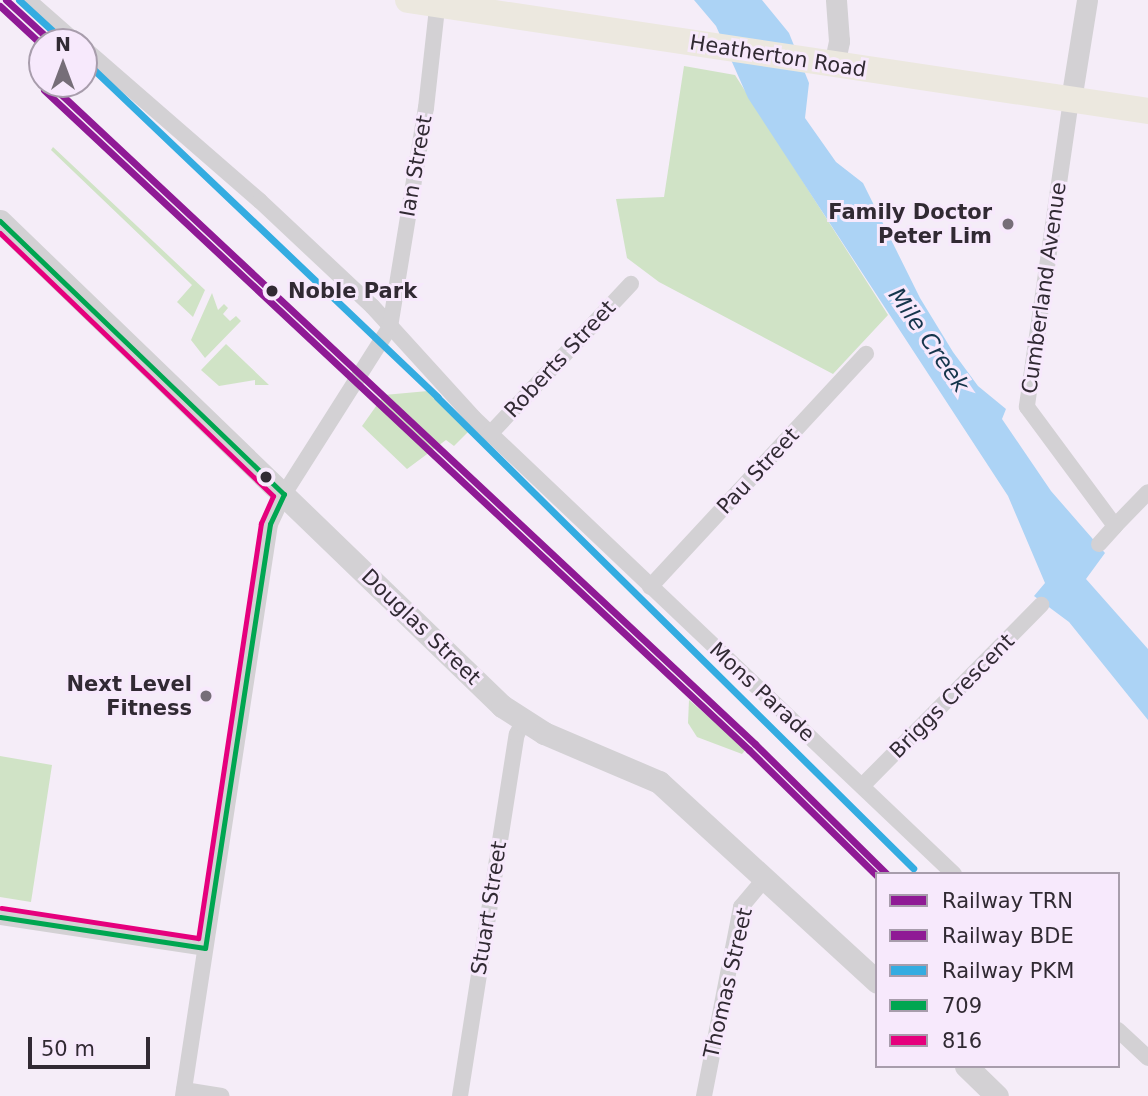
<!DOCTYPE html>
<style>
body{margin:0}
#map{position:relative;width:1148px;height:1096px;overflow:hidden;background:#f5edf8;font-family:"DejaVu Sans",sans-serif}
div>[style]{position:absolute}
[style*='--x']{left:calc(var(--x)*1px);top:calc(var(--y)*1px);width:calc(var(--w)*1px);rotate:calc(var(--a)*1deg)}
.green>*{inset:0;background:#d0e3c6}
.water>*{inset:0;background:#acd3f5}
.minor>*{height:16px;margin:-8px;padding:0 8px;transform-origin:8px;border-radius:8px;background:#d3d1d4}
.tertiary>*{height:21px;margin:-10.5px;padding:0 10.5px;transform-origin:10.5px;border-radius:10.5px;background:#d3d1d4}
.secondary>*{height:23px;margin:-11.5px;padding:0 11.5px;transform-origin:11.5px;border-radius:11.5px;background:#d3d1d4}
.primary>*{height:26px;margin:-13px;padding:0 13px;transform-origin:13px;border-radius:13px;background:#ece8df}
.bus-1>*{height:5px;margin:-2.5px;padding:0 2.5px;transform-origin:2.5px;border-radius:2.5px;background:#00a651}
.bus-2>*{height:5px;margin:-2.5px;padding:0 2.5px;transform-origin:2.5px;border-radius:2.5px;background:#e5007d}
.rail-1>*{height:7px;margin:-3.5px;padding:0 3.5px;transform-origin:3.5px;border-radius:3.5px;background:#8f1a95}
.rail-2>*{height:7px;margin:-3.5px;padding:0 3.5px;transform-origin:3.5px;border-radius:3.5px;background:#8f1a95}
.rail-3>*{height:7px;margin:-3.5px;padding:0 3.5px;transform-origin:3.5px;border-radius:3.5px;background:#34ace1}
.dots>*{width:19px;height:19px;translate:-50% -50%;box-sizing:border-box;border:4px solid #f7e9fc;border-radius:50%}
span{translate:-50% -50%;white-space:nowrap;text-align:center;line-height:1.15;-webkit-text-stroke:6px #f7e9fc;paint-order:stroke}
.street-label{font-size:21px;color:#312a33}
.poi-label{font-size:21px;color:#312a33;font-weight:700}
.right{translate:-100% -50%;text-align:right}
.stop-label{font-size:21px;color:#312a33;font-weight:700}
.left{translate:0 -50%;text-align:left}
.water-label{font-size:23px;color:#15364c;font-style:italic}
.legend{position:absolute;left:875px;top:872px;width:245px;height:196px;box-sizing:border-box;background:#f7e9fc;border:2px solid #a89dac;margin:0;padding:9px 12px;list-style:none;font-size:21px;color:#312a33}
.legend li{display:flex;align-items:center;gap:14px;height:35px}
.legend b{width:35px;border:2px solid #a89dac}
.north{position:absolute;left:28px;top:28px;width:70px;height:70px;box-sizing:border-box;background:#f7e9fc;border:2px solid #a89dac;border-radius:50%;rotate:0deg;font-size:19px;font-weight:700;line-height:28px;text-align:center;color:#312a33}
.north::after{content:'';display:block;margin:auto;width:24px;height:32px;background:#766e78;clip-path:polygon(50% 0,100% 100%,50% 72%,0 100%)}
.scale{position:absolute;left:28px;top:1037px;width:122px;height:32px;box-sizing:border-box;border:4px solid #312a33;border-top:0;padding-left:9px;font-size:21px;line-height:24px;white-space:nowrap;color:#312a33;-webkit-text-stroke:5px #f7e9fc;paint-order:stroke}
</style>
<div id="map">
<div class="green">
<i style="clip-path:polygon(684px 66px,735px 75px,888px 315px,833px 374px,659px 282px,627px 258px,616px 199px,664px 197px)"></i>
<i style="clip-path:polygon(53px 147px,205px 290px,193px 317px,177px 302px,192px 285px,51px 150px)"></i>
<i style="clip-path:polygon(212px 293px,218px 310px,224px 304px,228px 308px,223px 314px,230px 321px,236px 316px,241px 321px,205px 358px,191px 340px)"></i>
<i style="clip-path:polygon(226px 344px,269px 385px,255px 385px,255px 380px,219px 386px,201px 370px)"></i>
<i style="clip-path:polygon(428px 391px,470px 430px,454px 446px,446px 440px,407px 469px,362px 426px,384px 395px)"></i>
<i style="clip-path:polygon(689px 700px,746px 749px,742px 754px,697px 737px,688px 723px)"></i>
<i style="clip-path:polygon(0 756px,52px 765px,31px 902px,0 897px)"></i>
</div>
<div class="water">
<i style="clip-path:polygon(694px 0,762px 0,789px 33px,809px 83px,805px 118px,836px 162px,863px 183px,920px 298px,953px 352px,978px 386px,1006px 409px,1002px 419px,1051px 491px,1105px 553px,1086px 579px,1148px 649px,1148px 720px,1069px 622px,1034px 596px,1045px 583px,1008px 496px,748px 98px,716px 26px)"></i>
</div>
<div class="minor">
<i style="--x:28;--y:0;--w:64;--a:41.2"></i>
<i style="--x:84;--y:48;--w:233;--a:41"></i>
<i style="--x:260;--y:201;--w:154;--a:43.2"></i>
<i style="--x:372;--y:306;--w:151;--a:47.7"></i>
<i style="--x:474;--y:418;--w:662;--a:43.53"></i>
<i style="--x:1071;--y:100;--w:310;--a:98.2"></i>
<i style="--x:1027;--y:407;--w:148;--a:53.5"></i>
<i style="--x:1115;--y:526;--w:47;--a:-45.9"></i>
<i style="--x:490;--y:434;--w:206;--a:-46.8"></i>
<i style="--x:1099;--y:544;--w:24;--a:-48"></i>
<i style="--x:650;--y:587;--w:318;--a:-47.2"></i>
<i style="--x:862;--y:786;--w:255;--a:-45.3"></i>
<i style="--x:0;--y:917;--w:207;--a:8.6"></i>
<i style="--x:1118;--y:1030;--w:41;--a:43"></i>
<i style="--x:184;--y:1090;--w:38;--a:9"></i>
<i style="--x:183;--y:1096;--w:579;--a:-81.35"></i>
<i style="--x:270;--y:524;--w:33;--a:-65"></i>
<i style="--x:284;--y:494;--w:198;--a:-57.6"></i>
<i style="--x:390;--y:327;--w:222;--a:-80.7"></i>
<i style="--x:426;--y:108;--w:109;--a:-83.7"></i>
<i style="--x:460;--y:1096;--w:366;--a:-81.1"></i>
<i style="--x:517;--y:734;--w:13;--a:-63"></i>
<i style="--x:704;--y:1096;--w:193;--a:-78.9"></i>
<i style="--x:741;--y:907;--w:39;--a:-50"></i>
</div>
<div class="tertiary">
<i style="--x:834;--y:65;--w:25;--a:-78"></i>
<i style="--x:839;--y:41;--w:41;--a:-94.2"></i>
<i style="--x:1071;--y:100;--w:101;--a:-80.9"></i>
</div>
<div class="secondary">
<i style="--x:0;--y:221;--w:698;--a:44.01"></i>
<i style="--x:502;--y:706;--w:50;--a:32.7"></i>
<i style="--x:544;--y:733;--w:125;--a:23.1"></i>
<i style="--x:659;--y:782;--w:296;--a:42.5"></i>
<i style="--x:966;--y:1066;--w:43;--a:44.1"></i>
</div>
<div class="primary">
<i style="--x:408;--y:0;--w:748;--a:8.53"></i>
</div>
<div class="bus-1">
<i style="--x:0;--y:221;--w:394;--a:43.9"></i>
<i style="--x:284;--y:494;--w:33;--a:115"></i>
<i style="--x:270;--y:524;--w:429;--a:98.7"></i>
<i style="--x:205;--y:948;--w:207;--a:-171.4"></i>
</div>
<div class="bus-2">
<i style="--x:0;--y:233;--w:379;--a:43.9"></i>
<i style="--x:273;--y:496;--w:30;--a:114"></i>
<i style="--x:261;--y:523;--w:420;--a:98.6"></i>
<i style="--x:198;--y:938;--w:199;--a:-171.3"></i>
</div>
<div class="rail-1">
<i style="--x:6;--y:0;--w:62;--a:42.4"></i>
<i style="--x:50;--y:84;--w:966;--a:43.11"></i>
<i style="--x:755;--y:744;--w:185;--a:44.6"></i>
</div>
<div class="rail-2">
<i style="--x:0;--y:6;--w:57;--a:42.9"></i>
<i style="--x:44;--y:90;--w:966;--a:43.11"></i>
<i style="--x:749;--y:750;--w:180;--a:44.5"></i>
</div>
<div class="rail-3">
<i style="--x:19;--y:0;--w:53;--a:42.7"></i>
<i style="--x:90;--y:66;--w:480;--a:43.6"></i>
<i style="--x:437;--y:397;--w:670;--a:44.7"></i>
</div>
<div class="dots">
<i style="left:1008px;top:224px;background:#766e78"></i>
<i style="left:272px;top:291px;background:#312a33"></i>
<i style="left:266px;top:477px;background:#312a33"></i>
<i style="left:206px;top:696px;background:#766e78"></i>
</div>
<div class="street-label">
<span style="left:778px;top:56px;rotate:9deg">Heatherton Road</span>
<span style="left:416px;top:166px;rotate:-80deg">Ian Street</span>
<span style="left:1044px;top:288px;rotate:-82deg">Cumberland Avenue</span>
<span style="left:560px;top:359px;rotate:-47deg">Roberts Street</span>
<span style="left:758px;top:471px;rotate:-47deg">Pau Street</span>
<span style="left:421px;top:627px;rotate:44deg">Douglas Street</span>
<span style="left:762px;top:692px;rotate:43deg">Mons Parade</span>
<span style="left:952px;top:696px;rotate:-45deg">Briggs Crescent</span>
<span style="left:489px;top:908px;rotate:-81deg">Stuart Street</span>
<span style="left:728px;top:983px;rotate:-77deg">Thomas Street</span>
</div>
<div class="poi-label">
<span class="right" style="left:992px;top:224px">Family Doctor<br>Peter Lim</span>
<span class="right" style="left:192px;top:696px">Next Level<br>Fitness</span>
</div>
<div class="stop-label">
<span class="left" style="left:288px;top:291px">Noble Park</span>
</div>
<div class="water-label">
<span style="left:929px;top:340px;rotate:55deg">Mile Creek</span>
</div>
<ul class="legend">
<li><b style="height:9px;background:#8f1a95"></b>Railway TRN</li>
<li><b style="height:9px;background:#8f1a95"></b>Railway BDE</li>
<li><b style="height:9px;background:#34ace1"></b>Railway PKM</li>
<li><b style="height:9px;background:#00a651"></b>709</li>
<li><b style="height:9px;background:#e5007d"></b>816</li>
</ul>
<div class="north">N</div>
<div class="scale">50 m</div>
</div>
